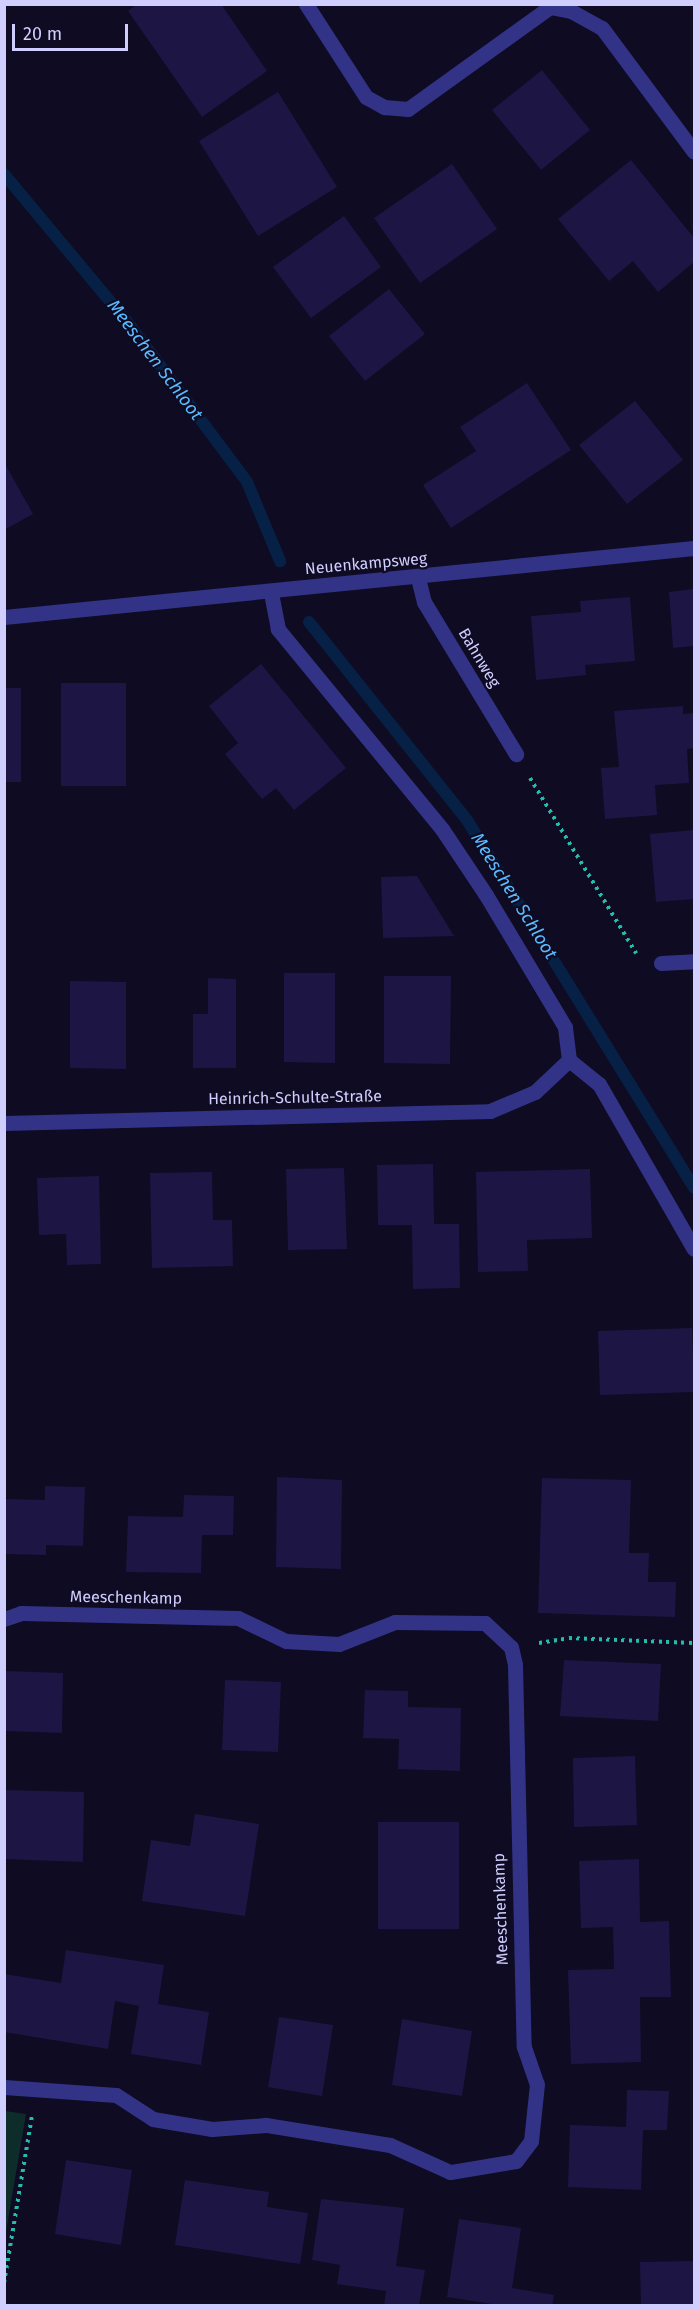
<!DOCTYPE html>
<meta charset="utf-8">
<style>
body{margin:0}
#map{position:relative;width:699px;height:2310px;overflow:hidden;background:#0e0b22;font-family:"Fira Sans",sans-serif}
div>[style]{position:absolute}
[style*='--x']{left:calc(var(--x)*1px);top:calc(var(--y)*1px);width:calc(var(--w)*1px);rotate:calc(var(--a)*1deg)}
.green>*{inset:0;background:#0e2d2a}
.stream>*{height:12px;margin:-6px;padding:0 6px;transform-origin:6px;border-radius:6px;background:#072146}
.building>*{inset:0;background:#1d1645}
.path>*{height:4px;margin-top:-2px;transform-origin:0;background:repeating-linear-gradient(90deg,#23bdac 0 3px,transparent 0 7.5px)}
.minor>*{height:15px;margin:-7.5px;padding:0 7.5px;transform-origin:7.5px;border-radius:7.5px;background:#323386}
span{translate:-50% -50%;white-space:nowrap;text-align:center;line-height:1.15;-webkit-text-stroke:4.5px #0e0b22;paint-order:stroke}
.street-label{font-size:16px;color:#d0cdff}
.water-label{font-size:18px;color:#5bbbff;font-style:italic}
.frame{position:absolute;inset:0;border:6px solid #d0cdff;pointer-events:none}
.scale{position:absolute;left:12px;top:24px;width:116px;height:27px;box-sizing:border-box;border:3px solid #d0cdff;border-top:0;padding-left:8px;font-size:18px;line-height:21px;white-space:nowrap;color:#d0cdff;-webkit-text-stroke:4px #0e0b22;paint-order:stroke}
</style>
<div id="map">
<div class="green">
<i style="clip-path:polygon(5px 2111px,26px 2114px,5px 2238px,4px 2111px)"></i>
</div>
<div class="stream">
<i style="--x:4;--y:174;--w:195;--a:50.2"></i>
<i style="--x:129;--y:324;--w:197;--a:53.2"></i>
<i style="--x:247;--y:482;--w:86;--a:67.3"></i>
<i style="--x:309;--y:622;--w:253;--a:51.4"></i>
<i style="--x:467;--y:820;--w:432;--a:58.3"></i>
</div>
<div class="building">
<i style="clip-path:polygon(137px 4px,221px 4px,267px 71px,202px 117px,128px 11px)"></i>
<i style="clip-path:polygon(542px 70px,590px 130px,541px 170px,492px 110px)"></i>
<i style="clip-path:polygon(278px 92px,337px 187px,258px 236px,199px 141px)"></i>
<i style="clip-path:polygon(631px 160px,694px 238px,694px 262px,658px 292px,633px 261px,609px 281px,558px 219px)"></i>
<i style="clip-path:polygon(452px 164px,497px 229px,420px 283px,374px 218px)"></i>
<i style="clip-path:polygon(344px 216px,381px 267px,311px 318px,273px 267px)"></i>
<i style="clip-path:polygon(389px 289px,425px 334px,365px 381px,329px 336px)"></i>
<i style="clip-path:polygon(527px 383px,571px 450px,451px 528px,423px 485px,476px 451px,460px 427px)"></i>
<i style="clip-path:polygon(635px 401px,683px 460px,627px 504px,579px 445px)"></i>
<i style="clip-path:polygon(4px 462px,33px 514px,4px 530px)"></i>
<i style="clip-path:polygon(694px 589px,694px 646px,673px 648px,669px 592px)"></i>
<i style="clip-path:polygon(630px 597px,635px 661px,585px 665px,586px 675px,536px 680px,531px 616px,581px 612px,580px 601px)"></i>
<i style="clip-path:polygon(261px 664px,346px 768px,294px 810px,276px 788px,262px 799px,225px 754px,238px 743px,209px 706px)"></i>
<i style="clip-path:polygon(61px 683px,126px 683px,126px 786px,61px 786px)"></i>
<i style="clip-path:polygon(4px 688px,21px 688px,21px 782px,4px 782px)"></i>
<i style="clip-path:polygon(683px 706px,683px 714px,694px 713px,694px 748px,687px 749px,689px 783px,655px 785px,657px 815px,605px 819px,601px 768px,619px 767px,614px 711px)"></i>
<i style="clip-path:polygon(694px 830px,694px 899px,656px 902px,650px 834px)"></i>
<i style="clip-path:polygon(417px 876px,454px 936px,383px 938px,381px 877px)"></i>
<i style="clip-path:polygon(284px 973px,335px 973px,335px 1063px,284px 1062px)"></i>
<i style="clip-path:polygon(384px 976px,451px 976px,450px 1064px,384px 1063px)"></i>
<i style="clip-path:polygon(208px 978px,236px 979px,236px 1068px,193px 1068px,193px 1014px,208px 1014px)"></i>
<i style="clip-path:polygon(70px 981px,126px 982px,126px 1069px,70px 1068px)"></i>
<i style="clip-path:polygon(433px 1164px,434px 1224px,459px 1224px,460px 1288px,413px 1289px,412px 1225px,378px 1225px,377px 1165px)"></i>
<i style="clip-path:polygon(344px 1168px,347px 1249px,288px 1250px,286px 1169px)"></i>
<i style="clip-path:polygon(590px 1169px,592px 1238px,527px 1240px,528px 1271px,478px 1272px,476px 1172px)"></i>
<i style="clip-path:polygon(212px 1172px,213px 1220px,232px 1220px,233px 1266px,152px 1268px,150px 1173px)"></i>
<i style="clip-path:polygon(99px 1176px,101px 1264px,67px 1265px,66px 1234px,39px 1235px,37px 1178px)"></i>
<i style="clip-path:polygon(692px 1328px,694px 1392px,600px 1395px,598px 1331px)"></i>
<i style="clip-path:polygon(277px 1477px,342px 1480px,341px 1569px,276px 1567px)"></i>
<i style="clip-path:polygon(542px 1478px,631px 1480px,629px 1553px,649px 1553px,648px 1582px,676px 1582px,675px 1617px,538px 1613px)"></i>
<i style="clip-path:polygon(45px 1486px,85px 1487px,83px 1546px,46px 1545px,46px 1555px,4px 1554px,4px 1499px,45px 1500px)"></i>
<i style="clip-path:polygon(184px 1495px,234px 1496px,233px 1535px,202px 1535px,201px 1573px,126px 1572px,128px 1516px,183px 1517px)"></i>
<i style="clip-path:polygon(564px 1660px,661px 1664px,658px 1721px,560px 1716px)"></i>
<i style="clip-path:polygon(4px 1671px,63px 1673px,62px 1733px,4px 1731px)"></i>
<i style="clip-path:polygon(225px 1680px,281px 1682px,278px 1752px,222px 1750px)"></i>
<i style="clip-path:polygon(365px 1690px,408px 1691px,408px 1707px,461px 1708px,460px 1771px,398px 1769px,399px 1739px,363px 1738px)"></i>
<i style="clip-path:polygon(635px 1756px,637px 1825px,574px 1827px,573px 1758px)"></i>
<i style="clip-path:polygon(4px 1790px,84px 1792px,83px 1862px,4px 1859px)"></i>
<i style="clip-path:polygon(195px 1814px,259px 1824px,245px 1916px,142px 1901px,151px 1840px,190px 1846px)"></i>
<i style="clip-path:polygon(378px 1822px,459px 1822px,459px 1929px,378px 1929px)"></i>
<i style="clip-path:polygon(639px 1859px,640px 1922px,669px 1921px,671px 1997px,640px 1997px,641px 2062px,571px 2064px,568px 1970px,614px 1969px,613px 1927px,581px 1928px,579px 1861px)"></i>
<i style="clip-path:polygon(66px 1950px,164px 1965px,158px 2004px,209px 2012px,201px 2065px,131px 2054px,139px 2006px,115px 2001px,108px 2049px,4px 2032px,4px 1974px,61px 1983px)"></i>
<i style="clip-path:polygon(279px 2017px,333px 2025px,322px 2096px,268px 2087px)"></i>
<i style="clip-path:polygon(402px 2019px,472px 2031px,462px 2096px,392px 2085px)"></i>
<i style="clip-path:polygon(627px 2090px,669px 2091px,667px 2130px,643px 2130px,641px 2190px,568px 2187px,570px 2125px,626px 2127px)"></i>
<i style="clip-path:polygon(66px 2160px,132px 2170px,121px 2245px,55px 2234px)"></i>
<i style="clip-path:polygon(185px 2180px,269px 2192px,267px 2207px,308px 2213px,300px 2264px,175px 2245px)"></i>
<i style="clip-path:polygon(321px 2199px,404px 2208px,396px 2266px,425px 2270px,419px 2306px,384px 2306px,386px 2291px,337px 2284px,340px 2265px,312px 2260px)"></i>
<i style="clip-path:polygon(459px 2219px,521px 2228px,512px 2288px,554px 2295px,552px 2306px,505px 2306px,447px 2297px)"></i>
<i style="clip-path:polygon(694px 2261px,694px 2306px,641px 2306px,640px 2262px)"></i>
</div>
<div class="path">
<i style="--x:530;--y:778;--w:205;--a:58.8"></i>
<i style="--x:539;--y:1643;--w:30;--a:-9"></i>
<i style="--x:569;--y:1638;--w:125;--a:2.3"></i>
<i style="--x:4;--y:2283;--w:170;--a:-80.5"></i>
</div>
<div class="minor">
<i style="--x:306;--y:4;--w:111;--a:57.2"></i>
<i style="--x:366;--y:97;--w:21;--a:29"></i>
<i style="--x:384;--y:107;--w:24;--a:5"></i>
<i style="--x:408;--y:109;--w:175;--a:-35.7"></i>
<i style="--x:550;--y:7;--w:21;--a:11"></i>
<i style="--x:571;--y:11;--w:35;--a:29"></i>
<i style="--x:602;--y:28;--w:154;--a:53.4"></i>
<i style="--x:418;--y:578;--w:25;--a:76"></i>
<i style="--x:424;--y:602;--w:178;--a:58.8"></i>
<i style="--x:4;--y:617;--w:693;--a:-5.71"></i>
<i style="--x:661;--y:963;--w:33;--a:-3"></i>
<i style="--x:569;--y:1060;--w:38;--a:39"></i>
<i style="--x:599;--y:1084;--w:190;--a:60.1"></i>
<i style="--x:4;--y:1123;--w:486;--a:-1.4"></i>
<i style="--x:490;--y:1111;--w:49;--a:-22.9"></i>
<i style="--x:535;--y:1092;--w:47;--a:-43.3"></i>
<i style="--x:569;--y:1060;--w:33;--a:-97"></i>
<i style="--x:565;--y:1027;--w:154;--a:-120.9"></i>
<i style="--x:486;--y:895;--w:79;--a:-123.7"></i>
<i style="--x:442;--y:829;--w:259;--a:-129.4"></i>
<i style="--x:278;--y:629;--w:38;--a:-101"></i>
<i style="--x:4;--y:1619;--w:18;--a:-19"></i>
<i style="--x:21;--y:1613;--w:217;--a:1.3"></i>
<i style="--x:238;--y:1618;--w:53;--a:25.6"></i>
<i style="--x:286;--y:1641;--w:53;--a:3.2"></i>
<i style="--x:339;--y:1644;--w:60;--a:-21.4"></i>
<i style="--x:395;--y:1622;--w:90;--a:0.6"></i>
<i style="--x:485;--y:1623;--w:35;--a:43"></i>
<i style="--x:511;--y:1647;--w:18;--a:77"></i>
<i style="--x:515;--y:1665;--w:382;--a:88.7"></i>
<i style="--x:524;--y:2047;--w:39;--a:71"></i>
<i style="--x:537;--y:2084;--w:57;--a:96"></i>
<i style="--x:531;--y:2141;--w:25;--a:127"></i>
<i style="--x:516;--y:2161;--w:67;--a:170.5"></i>
<i style="--x:450;--y:2172;--w:66;--a:-155.8"></i>
<i style="--x:390;--y:2145;--w:126;--a:-170.8"></i>
<i style="--x:266;--y:2125;--w:54;--a:175.8"></i>
<i style="--x:212;--y:2129;--w:60;--a:-170.4"></i>
<i style="--x:153;--y:2119;--w:44;--a:-147"></i>
<i style="--x:116;--y:2095;--w:112;--a:-175.9"></i>
</div>
<div class="street-label">
<span style="left:366px;top:564px;rotate:-5deg">Neuenkampsweg</span>
<span style="left:479px;top:658px;rotate:59deg">Bahnweg</span>
<span style="left:295px;top:1098px;rotate:-1deg">Heinrich-Schulte-Straße</span>
<span style="left:126px;top:1598px;rotate:1deg">Meeschenkamp</span>
<span style="left:501px;top:1909px;rotate:-92deg">Meeschenkamp</span>
</div>
<div class="water-label">
<span style="left:155px;top:360px;rotate:53deg">Meeschen Schloot</span>
<span style="left:514px;top:896px;rotate:58deg">Meeschen Schloot</span>
</div>
<div class="frame"></div>
<div class="scale">20 m</div>
</div>
